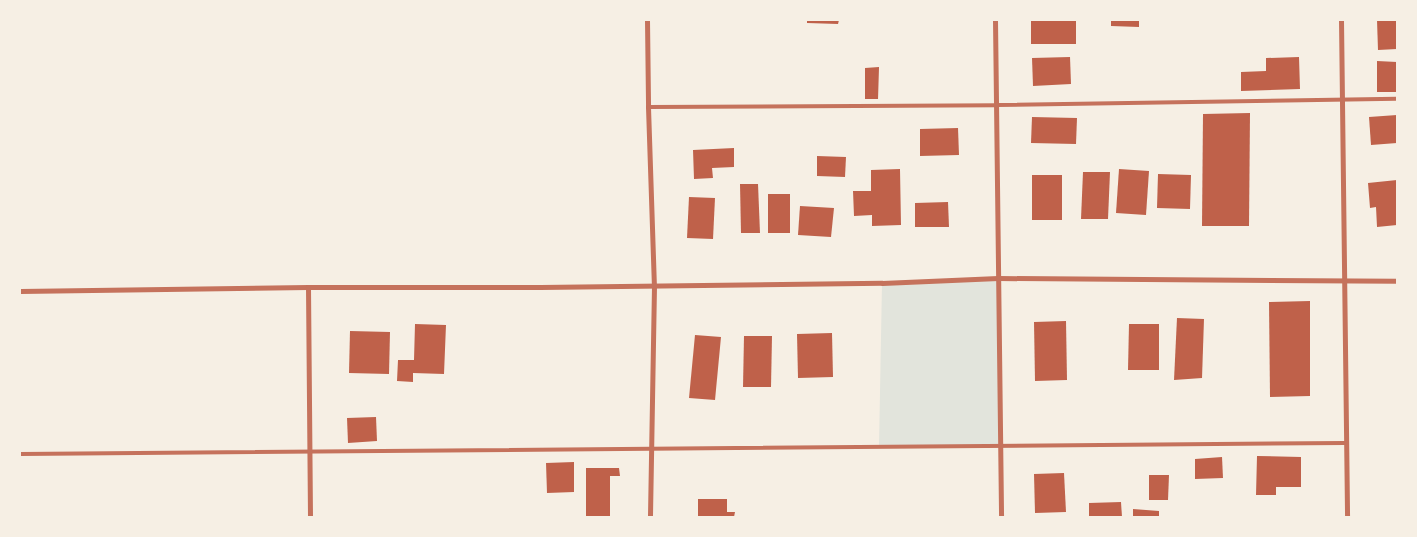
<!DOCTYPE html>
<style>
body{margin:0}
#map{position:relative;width:1417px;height:537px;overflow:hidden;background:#f6efe4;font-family:"Times New Roman",serif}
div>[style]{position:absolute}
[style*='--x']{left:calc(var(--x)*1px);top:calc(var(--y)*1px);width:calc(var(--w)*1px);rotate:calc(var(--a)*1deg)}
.green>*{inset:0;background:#e2e4dc}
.building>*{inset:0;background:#bf614a}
.service>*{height:4px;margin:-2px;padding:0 2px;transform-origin:2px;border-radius:2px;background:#c5725c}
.minor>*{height:5px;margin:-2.5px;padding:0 2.5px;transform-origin:2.5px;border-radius:2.5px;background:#c5725c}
span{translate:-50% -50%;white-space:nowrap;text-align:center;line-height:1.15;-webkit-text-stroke:5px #f6efe4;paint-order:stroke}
.frame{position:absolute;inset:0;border:21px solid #f6efe4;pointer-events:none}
</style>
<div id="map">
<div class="green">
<i style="clip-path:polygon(998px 278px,1001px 446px,879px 447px,882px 283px)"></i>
</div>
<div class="building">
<i style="clip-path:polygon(807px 20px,839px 20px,838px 24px,807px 23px)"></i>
<i style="clip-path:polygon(1031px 20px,1076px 20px,1076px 44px,1031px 44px)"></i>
<i style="clip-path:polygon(1111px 20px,1139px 20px,1139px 27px,1111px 26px)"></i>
<i style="clip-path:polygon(1377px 20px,1397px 20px,1397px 49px,1378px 50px)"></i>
<i style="clip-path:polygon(1070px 57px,1071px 84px,1033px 86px,1032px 58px)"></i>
<i style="clip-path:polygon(1299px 57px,1300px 89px,1241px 91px,1241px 72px,1266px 71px,1266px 58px)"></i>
<i style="clip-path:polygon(1377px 61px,1397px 62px,1397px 92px,1377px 92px)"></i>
<i style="clip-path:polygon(879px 67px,878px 99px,865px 99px,865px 68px)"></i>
<i style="clip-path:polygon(1250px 113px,1249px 226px,1202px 226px,1203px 114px)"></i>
<i style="clip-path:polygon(1397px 115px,1397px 143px,1371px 145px,1369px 117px)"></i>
<i style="clip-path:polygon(1032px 117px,1077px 118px,1076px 144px,1031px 143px)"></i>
<i style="clip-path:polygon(958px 128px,959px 155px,920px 156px,920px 129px)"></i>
<i style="clip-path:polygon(734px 148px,734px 167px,712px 168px,713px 178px,694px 179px,693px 150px)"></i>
<i style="clip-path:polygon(817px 156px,846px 157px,845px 177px,817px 176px)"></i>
<i style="clip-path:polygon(900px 169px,901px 225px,872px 226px,872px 215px,854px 216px,853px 191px,871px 191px,871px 170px)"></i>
<i style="clip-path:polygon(1119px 169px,1149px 171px,1146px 215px,1116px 213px)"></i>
<i style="clip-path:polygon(1083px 172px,1110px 172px,1108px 219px,1081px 219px)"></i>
<i style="clip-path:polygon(1158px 174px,1191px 175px,1190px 209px,1157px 208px)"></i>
<i style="clip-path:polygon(1032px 175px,1062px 175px,1062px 220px,1032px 220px)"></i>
<i style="clip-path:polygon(1397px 180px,1397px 225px,1377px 227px,1376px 207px,1370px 208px,1368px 183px)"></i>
<i style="clip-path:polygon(740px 184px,758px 184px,760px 233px,741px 233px)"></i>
<i style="clip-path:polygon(768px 194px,790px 194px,790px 233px,768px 233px)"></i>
<i style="clip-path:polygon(689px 197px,715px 198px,713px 239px,687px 238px)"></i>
<i style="clip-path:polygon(948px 202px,949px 227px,915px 227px,915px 203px)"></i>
<i style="clip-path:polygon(800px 206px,834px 208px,831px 237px,798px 235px)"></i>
<i style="clip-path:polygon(1310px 301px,1310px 396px,1270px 397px,1269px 302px)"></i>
<i style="clip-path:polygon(1177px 318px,1204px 319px,1202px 378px,1174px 380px)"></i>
<i style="clip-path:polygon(1066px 321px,1067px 380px,1035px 381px,1034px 322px)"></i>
<i style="clip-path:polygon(415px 324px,446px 325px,444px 374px,413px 373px,413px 382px,397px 381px,398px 360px,414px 360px)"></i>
<i style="clip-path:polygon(1129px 324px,1159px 324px,1159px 370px,1128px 370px)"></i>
<i style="clip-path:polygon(350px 331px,390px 332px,389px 374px,349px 373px)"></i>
<i style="clip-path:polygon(832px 333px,833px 377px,798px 378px,797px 334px)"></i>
<i style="clip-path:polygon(695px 335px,721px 337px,715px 400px,689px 398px)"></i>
<i style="clip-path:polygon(744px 336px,772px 336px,771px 387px,743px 387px)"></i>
<i style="clip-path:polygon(376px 417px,377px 441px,348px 443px,347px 418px)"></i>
<i style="clip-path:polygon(1257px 456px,1301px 457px,1301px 487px,1276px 487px,1276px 495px,1256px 495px)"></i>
<i style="clip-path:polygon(1222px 457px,1223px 478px,1195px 479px,1195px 459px)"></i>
<i style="clip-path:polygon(574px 462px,574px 492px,547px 493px,546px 463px)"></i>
<i style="clip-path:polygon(586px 468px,619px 468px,620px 476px,610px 476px,610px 517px,586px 517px)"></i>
<i style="clip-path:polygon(1064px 473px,1066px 512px,1035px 513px,1034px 474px)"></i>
<i style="clip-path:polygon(1149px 475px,1169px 475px,1168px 500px,1149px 500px)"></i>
<i style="clip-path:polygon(698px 499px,727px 499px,727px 512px,735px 512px,734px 517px,698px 517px)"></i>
<i style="clip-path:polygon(1121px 502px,1122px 517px,1089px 517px,1089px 503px)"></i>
<i style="clip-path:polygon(1133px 509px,1159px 511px,1159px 517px,1133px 517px)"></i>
</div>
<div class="service">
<i style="--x:648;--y:107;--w:349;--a:-0.3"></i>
<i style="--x:997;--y:105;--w:400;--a:-0.9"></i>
<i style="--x:20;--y:454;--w:1325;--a:-0.48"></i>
</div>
<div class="minor">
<i style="--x:647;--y:20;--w:87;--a:89.3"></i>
<i style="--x:648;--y:107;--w:179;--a:88.1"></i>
<i style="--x:654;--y:286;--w:231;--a:91"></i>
<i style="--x:995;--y:20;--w:497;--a:89.3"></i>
<i style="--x:1341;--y:20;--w:497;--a:89.3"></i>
<i style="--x:308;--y:287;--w:230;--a:89.5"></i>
<i style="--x:20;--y:291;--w:288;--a:-0.8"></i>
<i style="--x:308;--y:287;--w:232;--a:0"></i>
<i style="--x:540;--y:287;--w:342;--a:-0.7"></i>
<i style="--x:882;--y:283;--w:116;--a:-2.5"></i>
<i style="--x:998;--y:278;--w:399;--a:0.4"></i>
</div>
<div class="frame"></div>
</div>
